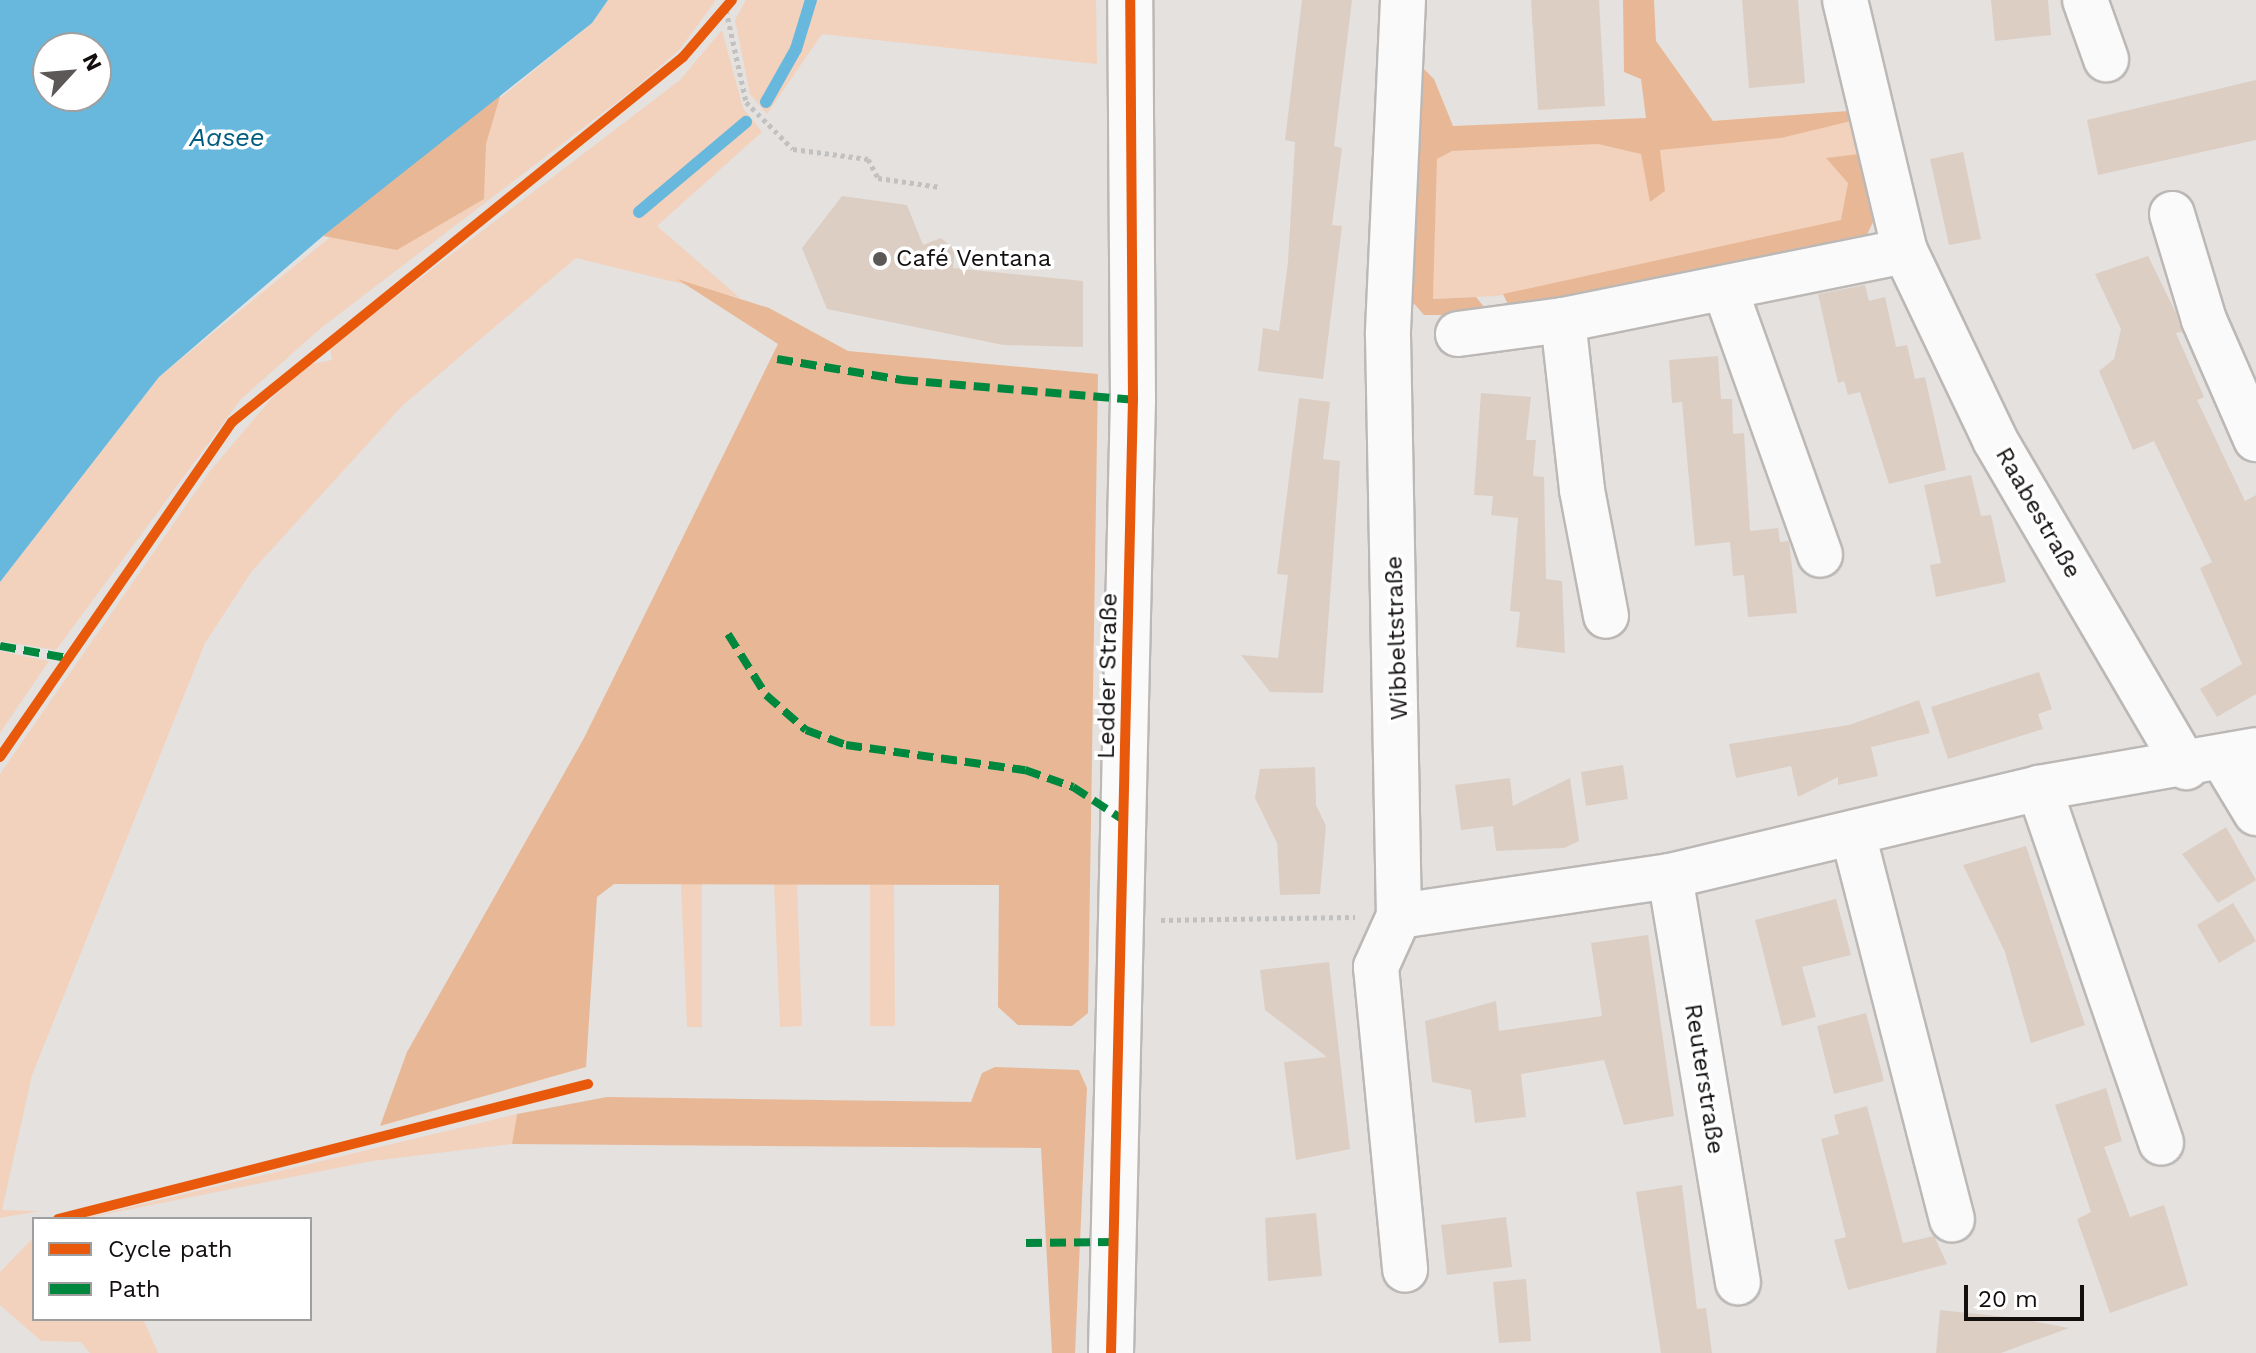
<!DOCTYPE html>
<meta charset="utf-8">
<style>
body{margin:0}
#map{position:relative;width:2256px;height:1353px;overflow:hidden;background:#e4e1de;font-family:"Work Sans",sans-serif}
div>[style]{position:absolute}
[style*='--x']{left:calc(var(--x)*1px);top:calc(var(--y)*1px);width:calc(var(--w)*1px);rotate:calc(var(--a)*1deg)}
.green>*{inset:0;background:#f2d2bd}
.forest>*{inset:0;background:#e8b896}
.water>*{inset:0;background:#68b8dd}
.stream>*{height:12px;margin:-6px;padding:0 6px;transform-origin:6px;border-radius:6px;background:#68b8dd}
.building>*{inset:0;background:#ddcec4}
.path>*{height:5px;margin-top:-2.5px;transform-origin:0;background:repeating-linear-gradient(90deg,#c2c1c1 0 4px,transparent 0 8px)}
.roads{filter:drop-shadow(2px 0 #bbb8b6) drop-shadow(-2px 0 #bbb8b6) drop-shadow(0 2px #bbb8b6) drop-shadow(0 -2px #bbb8b6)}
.minor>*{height:44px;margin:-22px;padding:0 22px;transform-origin:22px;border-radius:22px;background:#fbfafa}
.secondary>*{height:44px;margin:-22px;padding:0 22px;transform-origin:22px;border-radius:22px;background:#fbfafa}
.quiet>*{height:8px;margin-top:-4px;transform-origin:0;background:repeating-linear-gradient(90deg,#00873e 0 16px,transparent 0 24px)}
.cycleway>*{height:10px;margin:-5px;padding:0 5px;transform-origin:5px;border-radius:5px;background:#e8590c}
.dots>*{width:22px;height:22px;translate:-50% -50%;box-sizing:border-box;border:4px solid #fff;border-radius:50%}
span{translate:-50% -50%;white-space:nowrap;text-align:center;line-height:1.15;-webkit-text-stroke:7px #fff;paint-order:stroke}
.poi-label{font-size:24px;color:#120f0e}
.left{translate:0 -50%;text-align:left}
.street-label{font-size:24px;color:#120f0e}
.water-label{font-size:26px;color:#005d81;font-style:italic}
.legend{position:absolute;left:32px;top:1217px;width:280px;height:104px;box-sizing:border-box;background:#fff;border:2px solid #a09f9f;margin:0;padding:10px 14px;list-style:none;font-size:24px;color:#120f0e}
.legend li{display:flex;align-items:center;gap:16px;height:40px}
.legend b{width:40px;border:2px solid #a09f9f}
.north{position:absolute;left:32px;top:32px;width:80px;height:80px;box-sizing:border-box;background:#fff;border:2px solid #a09f9f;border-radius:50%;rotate:64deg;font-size:22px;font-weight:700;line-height:32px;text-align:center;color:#120f0e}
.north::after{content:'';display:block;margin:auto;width:28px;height:36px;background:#5c5857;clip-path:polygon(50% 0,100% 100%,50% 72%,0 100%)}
.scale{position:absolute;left:1964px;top:1285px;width:120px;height:36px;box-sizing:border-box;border:4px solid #120f0e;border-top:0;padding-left:10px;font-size:24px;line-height:28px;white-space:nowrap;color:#120f0e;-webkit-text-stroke:6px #fff;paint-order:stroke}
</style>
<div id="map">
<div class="green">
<i style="clip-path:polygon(608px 0,716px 0,680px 49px,634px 89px,321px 328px,241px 399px,56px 650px,0 641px,0 582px,159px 377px,592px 23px)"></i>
<i style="clip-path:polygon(746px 0,1096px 0,1097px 64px,822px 34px,767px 114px,750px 94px,735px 20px)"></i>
<i style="clip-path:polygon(722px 30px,743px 108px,762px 132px,657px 226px,740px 298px,576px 258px,403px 405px,252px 571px,205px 643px,32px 1075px,2px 1210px,39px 1211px,0 1218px,0 774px,210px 471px,271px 399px,307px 365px,332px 360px,330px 347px,680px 80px)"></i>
<i style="clip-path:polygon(1849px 111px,1874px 220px,1497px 296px,1433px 299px,1437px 141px)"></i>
<i style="clip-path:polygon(0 651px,49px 661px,0 733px)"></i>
<i style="clip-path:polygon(702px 882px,702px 1027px,687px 1027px,681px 883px)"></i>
<i style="clip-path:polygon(774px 883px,797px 883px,802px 1026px,780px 1027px)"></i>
<i style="clip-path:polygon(870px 883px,894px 883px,895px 1026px,870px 1026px)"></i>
<i style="clip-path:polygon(517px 1114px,512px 1144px,372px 1161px,81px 1219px)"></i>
<i style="clip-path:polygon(34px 1237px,34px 1319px,143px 1319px,158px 1353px,90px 1353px,81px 1342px,41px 1341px,0 1305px,0 1272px)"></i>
</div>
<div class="forest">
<i style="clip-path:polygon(1623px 0,1654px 0,1656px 41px,1713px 121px,1849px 111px,1851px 121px,1781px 138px,1660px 150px,1665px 191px,1650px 202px,1641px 154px,1598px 144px,1452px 151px,1437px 159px,1433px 299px,1476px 297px,1484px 307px,1478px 315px,1424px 315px,1411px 300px,1419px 64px,1434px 79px,1453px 126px,1646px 118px,1641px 79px,1624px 72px)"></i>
<i style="clip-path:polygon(501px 93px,486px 144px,484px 199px,397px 250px,323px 236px)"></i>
<i style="clip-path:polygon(1859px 154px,1874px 220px,1865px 239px,1511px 311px,1503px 294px,1841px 220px,1848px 183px,1826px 158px)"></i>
<i style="clip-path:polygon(677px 279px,769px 308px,848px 351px,1098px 374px,1088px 1013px,1072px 1026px,1018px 1025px,998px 1007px,999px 885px,614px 884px,597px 897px,586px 1067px,380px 1126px,407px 1052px,584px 738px,778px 344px)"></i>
<i style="clip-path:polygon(995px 1067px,1079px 1070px,1087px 1088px,1075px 1353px,1052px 1353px,1041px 1148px,512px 1144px,517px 1114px,607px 1097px,971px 1102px,982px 1073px)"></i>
</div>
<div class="water">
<i style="clip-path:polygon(evenodd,0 0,608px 0,592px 23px,323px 236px,159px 377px,0 582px,0 0,48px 48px,96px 48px,96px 96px,48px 96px,48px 48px)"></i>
</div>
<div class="stream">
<i style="--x:766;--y:102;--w:61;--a:-60.5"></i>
<i style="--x:796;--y:49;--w:51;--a:-73"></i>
<i style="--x:639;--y:212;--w:140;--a:-40.1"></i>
</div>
<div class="building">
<i style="clip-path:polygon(1302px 0,1352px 0,1334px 146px,1342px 148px,1332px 225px,1342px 226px,1323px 379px,1258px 371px,1263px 328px,1279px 331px,1288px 262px,1295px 142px,1285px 140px)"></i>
<i style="clip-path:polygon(1531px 0,1599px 0,1605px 106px,1538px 110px)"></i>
<i style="clip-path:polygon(1742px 0,1798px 0,1805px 83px,1749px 88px)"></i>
<i style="clip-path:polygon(1991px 0,2048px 0,2051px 35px,1995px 41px)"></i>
<i style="clip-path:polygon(2256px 80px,2256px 140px,2098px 175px,2087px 120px)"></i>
<i style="clip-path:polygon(1963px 152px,1981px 239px,1949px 245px,1930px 159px)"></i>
<i style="clip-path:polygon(842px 196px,907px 205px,923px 245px,941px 238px,955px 250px,953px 268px,1083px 281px,1083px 347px,1003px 345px,827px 309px,802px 248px)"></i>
<i style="clip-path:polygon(2148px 256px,2176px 313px,2182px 332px,2176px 333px,2204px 397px,2197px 400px,2245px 501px,2256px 495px,2256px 694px,2217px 717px,2200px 689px,2242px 664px,2200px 568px,2212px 562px,2154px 441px,2133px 450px,2099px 371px,2114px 359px,2121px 329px,2095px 274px)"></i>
<i style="clip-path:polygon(1865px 285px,1869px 301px,1885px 297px,1896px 347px,1907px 345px,1915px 379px,1925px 377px,1946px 470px,1889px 484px,1860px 392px,1848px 395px,1844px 381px,1838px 383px,1818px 294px)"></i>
<i style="clip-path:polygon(1718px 356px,1721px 399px,1732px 399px,1733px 434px,1744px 433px,1750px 531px,1778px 528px,1780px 542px,1789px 541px,1797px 613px,1748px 617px,1744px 575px,1733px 576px,1730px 542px,1695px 546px,1682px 402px,1672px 403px,1669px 360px)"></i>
<i style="clip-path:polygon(1481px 393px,1531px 397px,1526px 440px,1536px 440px,1533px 476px,1544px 477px,1546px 579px,1562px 581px,1565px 653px,1516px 647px,1520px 612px,1510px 611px,1518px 518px,1491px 515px,1493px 496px,1474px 495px)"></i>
<i style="clip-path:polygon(1299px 398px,1330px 402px,1323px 459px,1340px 461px,1323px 693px,1270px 692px,1241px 655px,1278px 658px,1288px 575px,1277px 574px)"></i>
<i style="clip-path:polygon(1971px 475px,1981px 516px,1991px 515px,2006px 582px,1936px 597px,1930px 565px,1941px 563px,1924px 485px)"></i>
<i style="clip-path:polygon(2039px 672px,2052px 709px,2038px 714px,2043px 729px,1948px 759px,1931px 707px)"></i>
<i style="clip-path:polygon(1919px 700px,1930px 733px,1871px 747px,1878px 776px,1838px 785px,1838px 777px,1798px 797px,1791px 766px,1736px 778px,1729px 744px,1849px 725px)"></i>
<i style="clip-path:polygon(1623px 765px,1628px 799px,1586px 806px,1581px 772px)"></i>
<i style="clip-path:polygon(1315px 767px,1316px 805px,1326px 826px,1320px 894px,1280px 895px,1277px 843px,1255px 798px,1260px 769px)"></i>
<i style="clip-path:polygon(1510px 778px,1513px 806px,1570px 778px,1579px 841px,1564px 848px,1496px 851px,1493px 826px,1461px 830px,1455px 785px)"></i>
<i style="clip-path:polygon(2226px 827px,2256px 880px,2218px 903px,2182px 854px)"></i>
<i style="clip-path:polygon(2026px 846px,2085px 1025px,2031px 1043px,2005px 952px,1963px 865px)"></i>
<i style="clip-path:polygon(1836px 899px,1851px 955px,1802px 967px,1816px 1017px,1782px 1026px,1755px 920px)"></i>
<i style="clip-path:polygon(2233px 903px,2256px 941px,2219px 963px,2197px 925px)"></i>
<i style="clip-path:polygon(1648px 935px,1674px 1116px,1624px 1125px,1604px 1060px,1521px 1074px,1526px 1117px,1475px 1123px,1471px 1090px,1432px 1082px,1425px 1021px,1496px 1001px,1499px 1031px,1602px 1016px,1591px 943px)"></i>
<i style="clip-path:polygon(1329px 962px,1350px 1149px,1296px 1160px,1284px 1062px,1327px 1057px,1265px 1010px,1260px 970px)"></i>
<i style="clip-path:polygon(1866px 1013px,1884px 1081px,1834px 1094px,1817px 1026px)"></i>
<i style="clip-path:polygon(2106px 1088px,2122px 1141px,2104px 1147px,2130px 1217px,2164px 1205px,2188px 1285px,2110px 1313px,2077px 1219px,2091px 1212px,2055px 1105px)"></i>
<i style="clip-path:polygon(1867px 1106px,1903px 1243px,1934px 1236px,1947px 1264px,1848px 1290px,1834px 1240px,1846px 1237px,1821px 1139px,1839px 1134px,1834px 1115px)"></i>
<i style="clip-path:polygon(1682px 1185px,1697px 1309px,1706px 1308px,1712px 1353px,1661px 1353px,1636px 1192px)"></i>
<i style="clip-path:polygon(1316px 1213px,1322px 1276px,1268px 1281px,1265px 1218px)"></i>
<i style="clip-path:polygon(1506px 1217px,1512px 1267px,1447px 1275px,1441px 1225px)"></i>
<i style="clip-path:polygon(1526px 1279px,1531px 1341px,1499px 1343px,1493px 1282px)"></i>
<i style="clip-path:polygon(1940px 1310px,2016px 1318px,2069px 1328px,2001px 1353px,1936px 1353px)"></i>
</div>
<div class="path">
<i style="--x:726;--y:10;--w:94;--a:77.7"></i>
<i style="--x:746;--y:102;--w:66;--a:45"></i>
<i style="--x:793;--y:149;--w:76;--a:7.6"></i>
<i style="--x:868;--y:159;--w:21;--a:62"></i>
<i style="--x:878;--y:178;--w:63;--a:8.3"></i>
<i style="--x:1161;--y:920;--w:194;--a:-0.9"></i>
</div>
<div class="roads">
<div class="minor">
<i style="--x:1403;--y:0;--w:335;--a:92.6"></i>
<i style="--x:1388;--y:335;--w:581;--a:88.92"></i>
<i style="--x:1399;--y:916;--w:56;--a:114.3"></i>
<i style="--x:1376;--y:967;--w:304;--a:84.5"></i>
<i style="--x:1845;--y:0;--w:258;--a:76.6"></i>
<i style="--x:1905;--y:251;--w:209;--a:64.5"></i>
<i style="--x:1995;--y:440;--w:379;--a:59.7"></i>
<i style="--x:2085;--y:0;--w:63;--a:70.4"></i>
<i style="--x:2172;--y:214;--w:111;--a:73.2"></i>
<i style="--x:2204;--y:320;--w:130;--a:66.4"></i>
<i style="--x:1726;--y:292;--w:279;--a:70.3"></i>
<i style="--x:1563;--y:320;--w:349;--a:-11.4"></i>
<i style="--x:1458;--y:334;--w:106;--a:-7.6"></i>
<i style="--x:1563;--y:320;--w:171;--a:83.6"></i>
<i style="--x:1582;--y:490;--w:128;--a:79.2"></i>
<i style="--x:2224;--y:760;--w:62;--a:58.9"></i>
<i style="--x:2039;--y:788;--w:375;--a:71"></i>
<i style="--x:1853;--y:834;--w:398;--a:75.6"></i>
<i style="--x:1670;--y:876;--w:412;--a:80.5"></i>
<i style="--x:1399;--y:916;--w:274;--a:-8.4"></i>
<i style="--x:1670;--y:876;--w:379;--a:-13.4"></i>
<i style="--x:2039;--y:788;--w:220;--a:-9.9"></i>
</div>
<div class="secondary">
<i style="--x:1111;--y:1353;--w:953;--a:-88.68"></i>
<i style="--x:1133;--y:400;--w:400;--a:-90.4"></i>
</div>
</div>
<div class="quiet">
<i style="--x:777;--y:359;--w:127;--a:9.5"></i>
<i style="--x:902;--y:380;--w:232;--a:4.9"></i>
<i style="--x:728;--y:634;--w:72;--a:58.1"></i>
<i style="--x:766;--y:695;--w:53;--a:41.2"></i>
<i style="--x:806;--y:730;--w:43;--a:20.6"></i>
<i style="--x:846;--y:745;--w:181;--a:8"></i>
<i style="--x:1025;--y:770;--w:51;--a:19.5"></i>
<i style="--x:1073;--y:787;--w:62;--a:33.2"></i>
<i style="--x:0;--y:646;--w:68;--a:10.2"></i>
<i style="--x:1026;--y:1243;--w:88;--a:-0.7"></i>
</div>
<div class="cycleway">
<i style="--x:0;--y:757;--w:407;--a:-55.3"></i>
<i style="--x:232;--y:422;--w:580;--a:-38.98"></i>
<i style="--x:683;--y:57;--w:75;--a:-49.3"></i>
<i style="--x:58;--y:1219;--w:547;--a:-14.29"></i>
<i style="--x:1111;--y:1353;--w:953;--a:-88.68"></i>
<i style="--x:1133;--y:400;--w:400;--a:-90.4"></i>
</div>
<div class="dots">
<i style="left:880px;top:259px;background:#5c5857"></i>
</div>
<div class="poi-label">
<span class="left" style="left:896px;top:259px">Café Ventana</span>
</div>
<div class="street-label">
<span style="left:2038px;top:513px;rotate:60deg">Raabestraße</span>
<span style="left:1397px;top:638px;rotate:-92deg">Wibbeltstraße</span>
<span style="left:1108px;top:676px;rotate:-89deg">Ledder Straße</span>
<span style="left:1704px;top:1079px;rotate:81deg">Reuterstraße</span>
</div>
<div class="water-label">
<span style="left:227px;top:138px">Aasee</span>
</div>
<ul class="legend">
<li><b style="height:10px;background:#e8590c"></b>Cycle path</li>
<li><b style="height:10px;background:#00873e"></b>Path</li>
</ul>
<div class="north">N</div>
<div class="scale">20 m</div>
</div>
